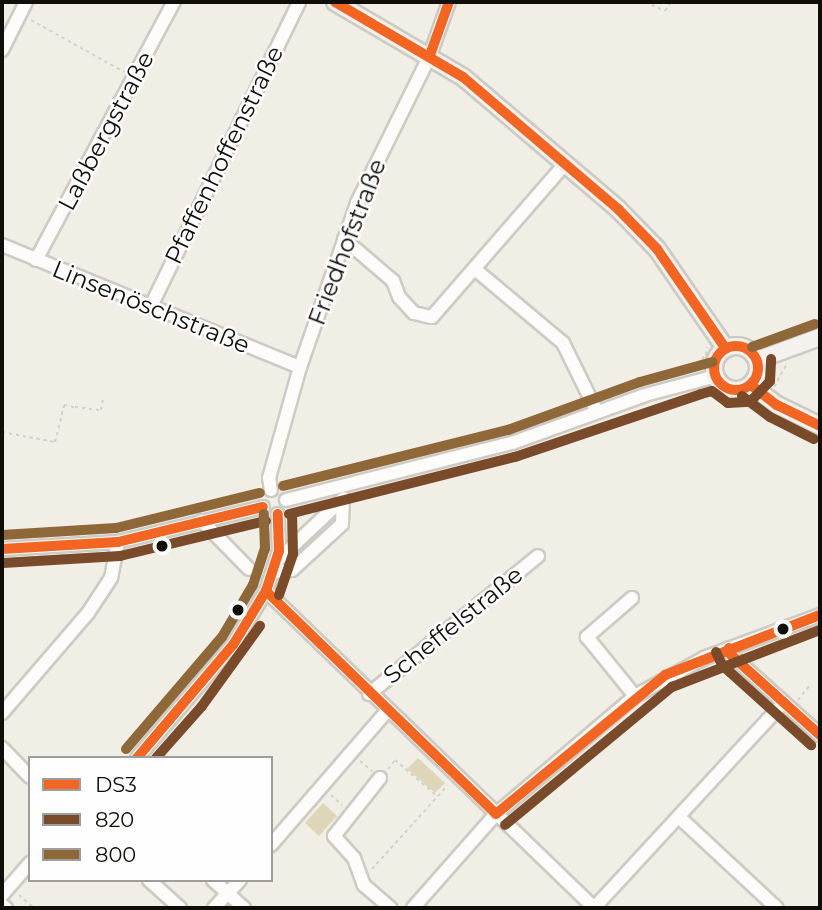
<!DOCTYPE html>
<meta charset="utf-8">
<style>
body{margin:0}
#map{position:relative;width:822px;height:910px;overflow:hidden;background:#f1eee6;font-family:Montserrat,sans-serif}
div>[style]{position:absolute}
[style*='--x']{left:calc(var(--x)*1px);top:calc(var(--y)*1px);width:calc(var(--w)*1px);rotate:calc(var(--a)*1deg)}
.green>*{inset:0;background:#ddd6b8}
.path>*{height:2px;margin-top:-1px;transform-origin:0;background:repeating-linear-gradient(90deg,#d2d1ce 0 3.5px,transparent 0 7px)}
.roads{filter:drop-shadow(2px 0 #cdcbc4) drop-shadow(-2px 0 #cdcbc4) drop-shadow(0 2px #cdcbc4) drop-shadow(0 -2px #cdcbc4)}
.minor>*{height:12px;margin:-6px;padding:0 6px;transform-origin:6px;border-radius:6px;background:#fdfcfb}
.major>*{height:16px;margin:-8px;padding:0 8px;transform-origin:8px;border-radius:8px;background:#f5f1ee}
.major>.ring{margin:-8px;padding:0;box-sizing:content-box;background:none;border:16px solid #f5f1ee;border-radius:50%}
.bus-1>*{height:10px;margin:-5px;padding:0 5px;transform-origin:5px;border-radius:5px;background:#f26522}
.bus-1>.ring{margin:-5px;padding:0;box-sizing:content-box;background:none;border:10px solid #f26522;border-radius:50%}
.bus-2>*{height:10px;margin:-5px;padding:0 5px;transform-origin:5px;border-radius:5px;background:#7a4b2a}
.bus-3>*{height:10px;margin:-5px;padding:0 5px;transform-origin:5px;border-radius:5px;background:#8f683a}
.dots>*{width:19px;height:19px;translate:-50% -50%;box-sizing:border-box;border:4px solid #fefefe;border-radius:50%}
span{translate:-50% -50%;white-space:nowrap;text-align:center;line-height:1.15;-webkit-text-stroke:5px #fefefe;paint-order:stroke}
.street-label{font-size:24px;color:#0f0e08}
.frame{position:absolute;inset:0;border:4px solid #0f0e08;pointer-events:none}
.legend{position:absolute;left:28px;top:756px;width:245px;height:126px;box-sizing:border-box;background:#fefefe;border:2px solid #9e9e9c;margin:0;padding:9px 12px;list-style:none;font-size:21px;color:#0f0e08}
.legend li{display:flex;align-items:center;gap:14px;height:35px}
.legend b{width:35px;border:2px solid #9e9e9c}
</style>
<div id="map">
<div class="green">
<i style="clip-path:polygon(418px 758px,445px 783px,435px 793px,407px 769px)"></i>
<i style="clip-path:polygon(323px 803px,337px 816px,319px 836px,305px 823px)"></i>
</div>
<div class="path">
<i style="--x:645;--y:2;--w:22;--a:24"></i>
<i style="--x:665;--y:11;--w:11;--a:-56"></i>
<i style="--x:31;--y:20;--w:107;--a:29.2"></i>
<i style="--x:692;--y:369;--w:20;--a:-45"></i>
<i style="--x:706;--y:355;--w:8;--a:-83"></i>
<i style="--x:774;--y:387;--w:25;--a:-61"></i>
<i style="--x:710;--y:391;--w:56;--a:22.9"></i>
<i style="--x:75;--y:407;--w:26;--a:7"></i>
<i style="--x:101;--y:410;--w:11;--a:-80"></i>
<i style="--x:2;--y:432;--w:54;--a:10.7"></i>
<i style="--x:55;--y:442;--w:38;--a:-76"></i>
<i style="--x:64;--y:405;--w:14;--a:12"></i>
<i style="--x:798;--y:700;--w:19;--a:-51"></i>
<i style="--x:360;--y:761;--w:16;--a:40"></i>
<i style="--x:388;--y:769;--w:11;--a:-52"></i>
<i style="--x:395;--y:760;--w:55;--a:40.6"></i>
<i style="--x:331;--y:795;--w:15;--a:42"></i>
<i style="--x:372;--y:869;--w:113;--a:-47.9"></i>
<i style="--x:19;--y:895;--w:20;--a:41"></i>
</div>
<div class="roads">
<div class="minor">
<i style="--x:2;--y:50;--w:54;--a:-63.4"></i>
<i style="--x:344;--y:239;--w:65;--a:40.6"></i>
<i style="--x:393;--y:281;--w:17;--a:69"></i>
<i style="--x:399;--y:297;--w:22;--a:47"></i>
<i style="--x:414;--y:313;--w:18;--a:13"></i>
<i style="--x:432;--y:317;--w:204;--a:-49"></i>
<i style="--x:2;--y:245;--w:322;--a:22.3"></i>
<i style="--x:36;--y:260;--w:293;--a:-61.9"></i>
<i style="--x:476;--y:270;--w:114;--a:40"></i>
<i style="--x:563;--y:343;--w:77;--a:63.8"></i>
<i style="--x:150;--y:308;--w:340;--a:-64"></i>
<i style="--x:271;--y:490;--w:12;--a:-99"></i>
<i style="--x:269;--y:478;--w:115;--a:-74.4"></i>
<i style="--x:300;--y:367;--w:174;--a:-70.8"></i>
<i style="--x:357;--y:203;--w:165;--a:-63.7"></i>
<i style="--x:430;--y:55;--w:56;--a:-70.3"></i>
<i style="--x:286;--y:500;--w:233;--a:-14.2"></i>
<i style="--x:512;--y:443;--w:141;--a:-19.8"></i>
<i style="--x:645;--y:395;--w:73;--a:-15"></i>
<i style="--x:202;--y:521;--w:67;--a:45.6"></i>
<i style="--x:2;--y:549;--w:116;--a:-3.5"></i>
<i style="--x:118;--y:542;--w:149;--a:-13.6"></i>
<i style="--x:276;--y:562;--w:93;--a:-43.3"></i>
<i style="--x:273;--y:572;--w:19;--a:-6"></i>
<i style="--x:292;--y:570;--w:68;--a:-42.6"></i>
<i style="--x:342;--y:524;--w:24;--a:-88"></i>
<i style="--x:266;--y:591;--w:456;--a:44"></i>
<i style="--x:632;--y:598;--w:60;--a:139.1"></i>
<i style="--x:587;--y:637;--w:76;--a:50.9"></i>
<i style="--x:729;--y:648;--w:7;--a:74"></i>
<i style="--x:731;--y:655;--w:120;--a:42"></i>
<i style="--x:369;--y:694;--w:218;--a:-39.2"></i>
<i style="--x:2;--y:713;--w:132;--a:-49.3"></i>
<i style="--x:88;--y:613;--w:42;--a:-56.7"></i>
<i style="--x:111;--y:578;--w:37;--a:-79"></i>
<i style="--x:2;--y:748;--w:40;--a:46"></i>
<i style="--x:137;--y:758;--w:148;--a:-49.7"></i>
<i style="--x:233;--y:645;--w:63;--a:-58.6"></i>
<i style="--x:266;--y:591;--w:42;--a:-72"></i>
<i style="--x:279;--y:551;--w:37;--a:-92"></i>
<i style="--x:380;--y:778;--w:74;--a:128.4"></i>
<i style="--x:334;--y:836;--w:30;--a:48"></i>
<i style="--x:354;--y:858;--w:29;--a:70"></i>
<i style="--x:364;--y:885;--w:35;--a:41"></i>
<i style="--x:680;--y:818;--w:132;--a:42.9"></i>
<i style="--x:271;--y:845;--w:177;--a:-49.1"></i>
<i style="--x:149;--y:880;--w:42;--a:42.1"></i>
<i style="--x:213;--y:880;--w:42;--a:42.1"></i>
<i style="--x:2;--y:895;--w:43;--a:-48.8"></i>
<i style="--x:2;--y:905;--w:5;--a:37"></i>
<i style="--x:214;--y:908;--w:38;--a:-47"></i>
<i style="--x:413;--y:908;--w:125;--a:-48.6"></i>
<i style="--x:496;--y:814;--w:182;--a:-40.3"></i>
<i style="--x:635;--y:696;--w:79;--a:-28.8"></i>
<i style="--x:704;--y:658;--w:124;--a:-20.3"></i>
<i style="--x:594;--y:908;--w:280;--a:-47.3"></i>
</div>
<div class="major">
<i style="--x:335;--y:2;--w:148;--a:30.4"></i>
<i style="--x:463;--y:77;--w:204;--a:40.4"></i>
<i style="--x:618;--y:209;--w:56;--a:45.7"></i>
<i style="--x:657;--y:249;--w:121;--a:55.4"></i>
<i class="ring" style="left:714px;top:346px;width:28px;height:28px"></i>
<i style="--x:757;--y:360;--w:67;--a:-20.1"></i>
<i style="--x:751;--y:385;--w:33;--a:38"></i>
<i style="--x:777;--y:405;--w:48;--a:26"></i>
</div>
</div>
<div class="bus-1">
<i style="--x:335;--y:2;--w:148;--a:30.4"></i>
<i style="--x:463;--y:77;--w:204;--a:40.4"></i>
<i style="--x:618;--y:209;--w:56;--a:45.7"></i>
<i style="--x:657;--y:249;--w:121;--a:55.4"></i>
<i style="--x:430;--y:55;--w:56;--a:-70.3"></i>
<i class="ring" style="left:714px;top:346px;width:34px;height:34px"></i>
<i style="--x:751;--y:385;--w:33;--a:38"></i>
<i style="--x:777;--y:405;--w:48;--a:26"></i>
<i style="--x:2;--y:549;--w:116;--a:-3.5"></i>
<i style="--x:118;--y:542;--w:149;--a:-13.6"></i>
<i style="--x:266;--y:591;--w:320;--a:44.1"></i>
<i style="--x:729;--y:648;--w:7;--a:74"></i>
<i style="--x:731;--y:655;--w:120;--a:42"></i>
<i style="--x:137;--y:758;--w:148;--a:-49.7"></i>
<i style="--x:233;--y:645;--w:63;--a:-58.6"></i>
<i style="--x:266;--y:591;--w:42;--a:-72"></i>
<i style="--x:279;--y:551;--w:37;--a:-92"></i>
<i style="--x:496;--y:814;--w:219;--a:-39.4"></i>
<i style="--x:665;--y:675;--w:166;--a:-21.2"></i>
</div>
<div class="bus-2">
<i style="--x:742;--y:396;--w:35;--a:37"></i>
<i style="--x:770;--y:417;--w:49;--a:26.6"></i>
<i style="--x:289;--y:514;--w:233;--a:-14.2"></i>
<i style="--x:515;--y:457;--w:196;--a:-18.7"></i>
<i style="--x:701;--y:394;--w:11;--a:-15"></i>
<i style="--x:712;--y:391;--w:20;--a:37"></i>
<i style="--x:728;--y:403;--w:22;--a:-3"></i>
<i style="--x:750;--y:402;--w:29;--a:-46"></i>
<i style="--x:770;--y:381;--w:22;--a:-87"></i>
<i style="--x:3;--y:563;--w:117;--a:-3.4"></i>
<i style="--x:120;--y:556;--w:150;--a:-13.5"></i>
<i style="--x:279;--y:595;--w:43;--a:-71.1"></i>
<i style="--x:293;--y:554;--w:40;--a:-91.4"></i>
<i style="--x:716;--y:652;--w:14;--a:65"></i>
<i style="--x:722;--y:665;--w:120;--a:42"></i>
<i style="--x:156;--y:758;--w:69;--a:-48.5"></i>
<i style="--x:202;--y:706;--w:99;--a:-54.1"></i>
<i style="--x:505;--y:825;--w:217;--a:-39.6"></i>
<i style="--x:672;--y:687;--w:159;--a:-21.1"></i>
</div>
<div class="bus-3">
<i style="--x:752;--y:347;--w:67;--a:-20.1"></i>
<i style="--x:283;--y:486;--w:232;--a:-14"></i>
<i style="--x:508;--y:430;--w:140;--a:-20"></i>
<i style="--x:640;--y:382;--w:75;--a:-15.5"></i>
<i style="--x:2;--y:535;--w:114;--a:-3.5"></i>
<i style="--x:116;--y:528;--w:148;--a:-13.7"></i>
<i style="--x:126;--y:749;--w:148;--a:-49.4"></i>
<i style="--x:222;--y:637;--w:61;--a:-59.2"></i>
<i style="--x:253;--y:585;--w:38;--a:-72"></i>
<i style="--x:265;--y:549;--w:35;--a:-92"></i>
</div>
<div class="dots">
<i style="left:162px;top:546px;background:#0f0e08"></i>
<i style="left:238px;top:610px;background:#0f0e08"></i>
<i style="left:783px;top:629px;background:#0f0e08"></i>
</div>
<div class="street-label">
<span style="left:106px;top:131px;rotate:-62deg">Laßbergstraße</span>
<span style="left:224px;top:155px;rotate:-64deg">Pfaffenhoffenstraße</span>
<span style="left:347px;top:242px;rotate:-69deg">Friedhofstraße</span>
<span style="left:151px;top:307px;rotate:22deg">Linsenöschstraße</span>
<span style="left:453px;top:625px;rotate:-39deg">Scheffelstraße</span>
</div>
<div class="frame"></div>
<ul class="legend">
<li><b style="height:9px;background:#f26522"></b>DS3</li>
<li><b style="height:9px;background:#7a4b2a"></b>820</li>
<li><b style="height:9px;background:#8f683a"></b>800</li>
</ul>
</div>
